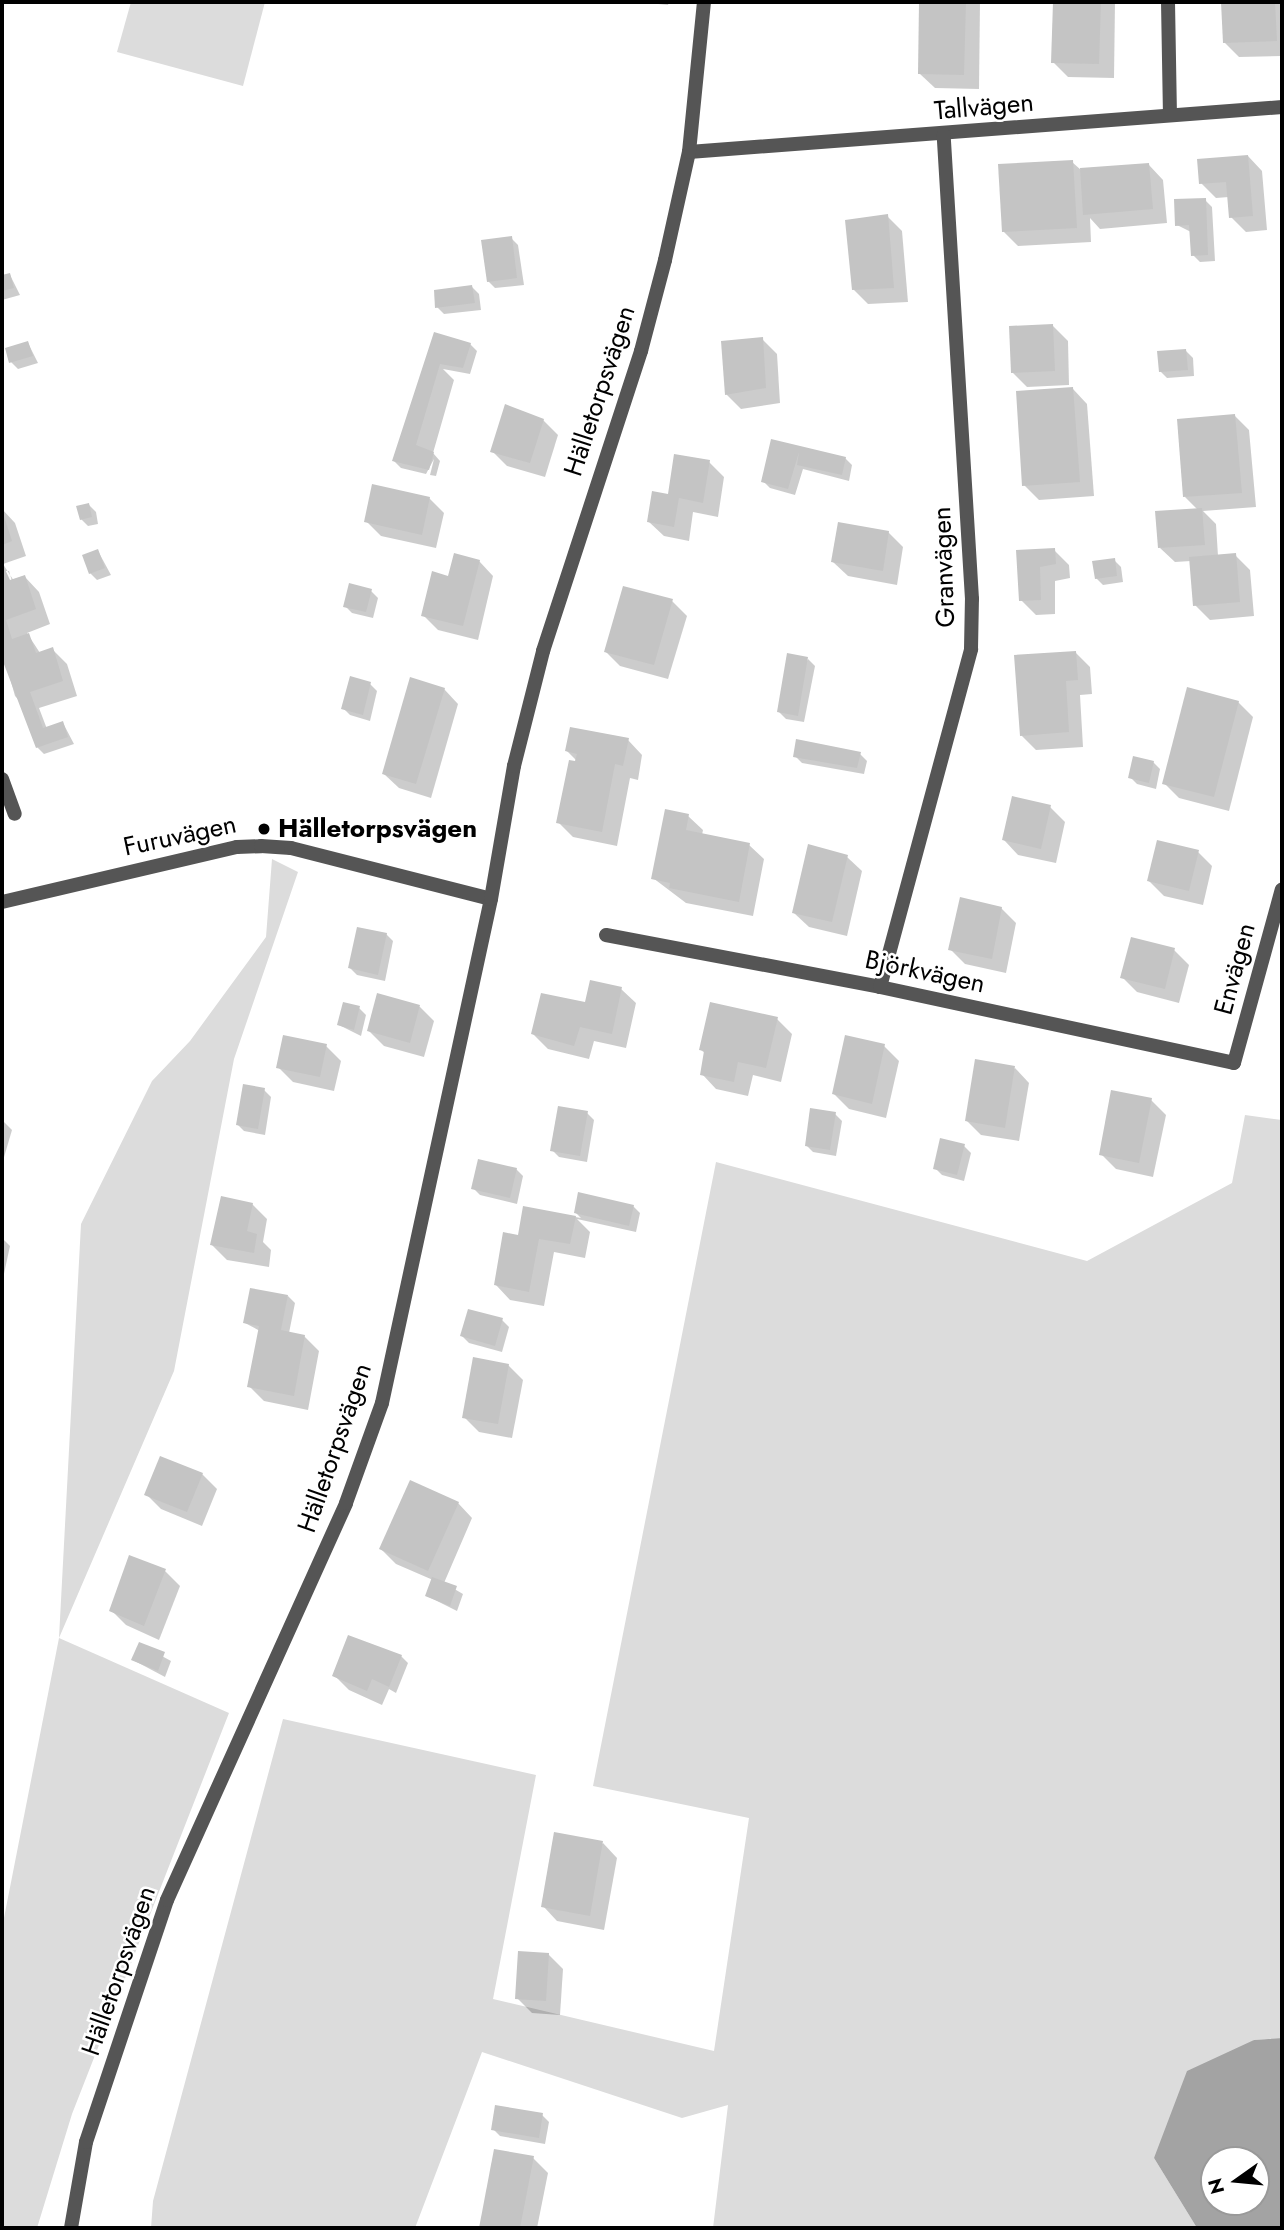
<!DOCTYPE html>
<meta charset="utf-8">
<style>
body{margin:0}
#map{position:relative;width:1284px;height:2230px;overflow:hidden;background:#fff;font-family:Jost,sans-serif}
div>[style]{position:absolute}
[style*='--x']{left:calc(var(--x)*1px);top:calc(var(--y)*1px);width:calc(var(--w)*1px);rotate:calc(var(--a)*1deg)}
.green>*{inset:0;background:#dcdcdc}
.water>*{inset:0;background:#a3a3a3}
.shadow>*{inset:0;background:#0003}
.building>*{inset:0;background:#c4c4c4}
.minor>*{height:14px;margin:-7px;padding:0 7px;transform-origin:7px;border-radius:7px;background:#555}
.dots>*{width:19px;height:19px;translate:-50% -50%;box-sizing:border-box;border:4px solid #fff;border-radius:50%}
span{translate:-50% -50%;white-space:nowrap;text-align:center;line-height:1.15;-webkit-text-stroke:5px #fff;paint-order:stroke}
.street-label{font-size:26px;color:#000}
.poi-label{font-size:26px;color:#000;font-weight:700}
.left{translate:0 -50%;text-align:left}
.frame{position:absolute;inset:0;border:4px solid #000;pointer-events:none}
.north{position:absolute;left:1200px;top:2146px;width:70px;height:70px;box-sizing:border-box;background:#fff;border:2px solid #999;border-radius:50%;rotate:255deg;font-size:19px;font-weight:700;line-height:28px;text-align:center;color:#000}
.north::after{content:'';display:block;margin:auto;width:24px;height:32px;background:#000;clip-path:polygon(50% 0,100% 100%,50% 72%,0 100%)}
</style>
<div id="map">
<div class="green">
<i style="clip-path:polygon(131px 2px,265px 2px,243px 86px,117px 52px)"></i>
<i style="clip-path:polygon(272px 859px,298px 872px,234px 1059px,174px 1371px,59px 1638px,229px 1713px,72px 2114px,37px 2228px,2px 2228px,2px 1928px,59px 1638px,81px 1224px,152px 1081px,190px 1041px,266px 937px)"></i>
<i style="clip-path:polygon(1245px 1115px,1282px 1120px,1282px 2038px,1254px 2040px,1154px 2158px,1197px 2228px,713px 2228px,728px 2105px,682px 2118px,482px 2052px,415px 2228px,151px 2228px,153px 2201px,283px 1719px,536px 1775px,493px 1999px,714px 2051px,749px 1818px,593px 1786px,716px 1162px,1087px 1261px,1232px 1183px)"></i>
</div>
<div class="water">
<i style="clip-path:polygon(evenodd,1282px 2038px,1282px 2228px,1197px 2228px,1154px 2158px,1187px 2071px,1254px 2040px,1282px 2038px,1214px 2160px,1256px 2160px,1256px 2202px,1214px 2202px,1214px 2160px)"></i>
</div>
<div class="shadow">
<i style="clip-path:polygon(638px 2px,669px 2px,668px 5px)"></i>
<i style="clip-path:polygon(921px 2px,980px 2px,979px 89px,935px 88px,920px 74px)"></i>
<i style="clip-path:polygon(1054px 2px,1115px 2px,1114px 78px,1068px 77px,1053px 62px)"></i>
<i style="clip-path:polygon(1223px 2px,1282px 2px,1282px 56px,1239px 57px,1224px 42px)"></i>
<i style="clip-path:polygon(1248px 156px,1262px 171px,1267px 230px,1246px 232px,1231px 217px,1229px 197px,1216px 198px,1201px 183px)"></i>
<i style="clip-path:polygon(1072px 162px,1081px 170px,1149px 165px,1163px 180px,1167px 223px,1100px 229px,1090px 218px,1091px 242px,1018px 246px,1003px 231px)"></i>
<i style="clip-path:polygon(1205px 200px,1212px 207px,1215px 261px,1200px 262px,1193px 255px,1191px 232px,1177px 225px)"></i>
<i style="clip-path:polygon(887px 216px,902px 231px,908px 302px,868px 304px,853px 289px)"></i>
<i style="clip-path:polygon(511px 238px,518px 245px,524px 285px,495px 288px,488px 281px)"></i>
<i style="clip-path:polygon(10px 275px,20px 295px,2px 300px,2px 277px)"></i>
<i style="clip-path:polygon(472px 287px,479px 294px,481px 310px,444px 314px,437px 307px)"></i>
<i style="clip-path:polygon(1053px 326px,1068px 341px,1069px 385px,1027px 387px,1012px 372px)"></i>
<i style="clip-path:polygon(436px 334px,470px 344px,477px 351px,470px 374px,443px 369px,454px 380px,433px 453px,440px 461px,436px 476px,430px 475px,434px 459px,426px 474px,401px 468px,394px 461px)"></i>
<i style="clip-path:polygon(762px 339px,777px 354px,780px 403px,741px 409px,726px 394px)"></i>
<i style="clip-path:polygon(28px 343px,38px 363px,18px 369px,11px 362px)"></i>
<i style="clip-path:polygon(1186px 351px,1193px 358px,1194px 376px,1167px 378px,1160px 371px)"></i>
<i style="clip-path:polygon(1073px 389px,1087px 404px,1094px 496px,1039px 500px,1024px 485px)"></i>
<i style="clip-path:polygon(1234px 415px,1249px 430px,1256px 507px,1203px 511px,1216px 524px,1218px 556px,1235px 555px,1250px 570px,1254px 616px,1210px 620px,1195px 605px,1191px 561px,1175px 562px,1160px 548px,1198px 510px,1185px 497px)"></i>
<i style="clip-path:polygon(543px 420px,558px 435px,545px 477px,507px 466px,492px 451px)"></i>
<i style="clip-path:polygon(773px 441px,845px 458px,852px 465px,849px 481px,803px 469px,795px 495px,770px 488px,763px 481px)"></i>
<i style="clip-path:polygon(709px 462px,724px 477px,718px 517px,693px 512px,689px 541px,664px 536px,649px 522px,669px 496px)"></i>
<i style="clip-path:polygon(429px 498px,444px 513px,436px 548px,381px 536px,366px 521px)"></i>
<i style="clip-path:polygon(89px 505px,96px 512px,98px 524px,88px 526px,81px 519px)"></i>
<i style="clip-path:polygon(evenodd,2px 509px,15px 523px,26px 556px,3px 564px,14px 581px,25px 577px,39px 592px,50px 624px,27px 633px,40px 653px,52px 649px,67px 664px,77px 696px,39px 708px,47px 729px,63px 723px,74px 744px,44px 754px,37px 747px,24px 705px,15px 696px,2px 649px,2px 509px,5px 571px,9px 571px,14px 588px,11px 589px,5px 571px)"></i>
<i style="clip-path:polygon(888px 532px,903px 547px,897px 585px,848px 576px,833px 562px)"></i>
<i style="clip-path:polygon(1054px 550px,1069px 565px,1070px 578px,1055px 581px,1055px 614px,1036px 615px,1021px 600px,1018px 552px)"></i>
<i style="clip-path:polygon(98px 551px,111px 575px,97px 580px,90px 573px)"></i>
<i style="clip-path:polygon(1114px 560px,1121px 567px,1123px 582px,1103px 585px,1096px 578px)"></i>
<i style="clip-path:polygon(479px 561px,493px 576px,478px 640px,438px 630px,423px 615px,449px 578px)"></i>
<i style="clip-path:polygon(371px 591px,378px 598px,373px 618px,352px 613px,345px 606px)"></i>
<i style="clip-path:polygon(672px 601px,687px 616px,668px 679px,620px 666px,606px 652px)"></i>
<i style="clip-path:polygon(1075px 652px,1090px 667px,1092px 694px,1080px 695px,1083px 747px,1036px 750px,1021px 735px)"></i>
<i style="clip-path:polygon(808px 659px,815px 666px,804px 722px,786px 719px,779px 712px)"></i>
<i style="clip-path:polygon(370px 684px,377px 691px,370px 721px,350px 715px,343px 708px)"></i>
<i style="clip-path:polygon(444px 689px,458px 704px,431px 798px,399px 788px,384px 774px)"></i>
<i style="clip-path:polygon(1238px 702px,1253px 717px,1229px 811px,1179px 798px,1164px 783px)"></i>
<i style="clip-path:polygon(628px 740px,642px 755px,638px 780px,630px 778px,617px 846px,573px 837px,558px 822px,580px 764px,567px 751px)"></i>
<i style="clip-path:polygon(860px 754px,867px 761px,864px 774px,802px 763px,795px 756px)"></i>
<i style="clip-path:polygon(1153px 762px,1160px 769px,1156px 789px,1137px 784px,1130px 777px)"></i>
<i style="clip-path:polygon(1050px 807px,1065px 822px,1056px 863px,1018px 855px,1004px 840px)"></i>
<i style="clip-path:polygon(688px 816px,703px 830px,702px 835px,749px 845px,764px 859px,753px 916px,686px 903px,653px 878px)"></i>
<i style="clip-path:polygon(1198px 852px,1212px 866px,1203px 905px,1164px 896px,1149px 881px)"></i>
<i style="clip-path:polygon(847px 857px,862px 871px,847px 936px,809px 927px,794px 913px)"></i>
<i style="clip-path:polygon(1001px 908px,1016px 923px,1006px 973px,965px 964px,950px 949px)"></i>
<i style="clip-path:polygon(386px 934px,393px 941px,385px 981px,357px 975px,350px 968px)"></i>
<i style="clip-path:polygon(1174px 950px,1189px 965px,1179px 1003px,1137px 992px,1122px 977px)"></i>
<i style="clip-path:polygon(621px 989px,636px 1003px,626px 1048px,594px 1041px,589px 1059px,548px 1049px,533px 1034px)"></i>
<i style="clip-path:polygon(379px 995px,420px 1007px,434px 1021px,424px 1057px,384px 1046px,369px 1031px)"></i>
<i style="clip-path:polygon(359px 1008px,366px 1015px,361px 1036px,339px 1025px)"></i>
<i style="clip-path:polygon(777px 1019px,792px 1034px,781px 1082px,753px 1075px,748px 1096px,716px 1089px,702px 1074px,706px 1054px,701px 1050px)"></i>
<i style="clip-path:polygon(326px 1046px,341px 1061px,334px 1091px,293px 1082px,278px 1067px)"></i>
<i style="clip-path:polygon(884px 1046px,899px 1061px,886px 1118px,849px 1109px,834px 1094px)"></i>
<i style="clip-path:polygon(1015px 1068px,1029px 1083px,1019px 1141px,981px 1135px,966px 1120px)"></i>
<i style="clip-path:polygon(264px 1090px,271px 1097px,265px 1135px,244px 1131px,237px 1124px)"></i>
<i style="clip-path:polygon(1151px 1100px,1166px 1115px,1153px 1177px,1116px 1169px,1101px 1154px)"></i>
<i style="clip-path:polygon(587px 1113px,594px 1120px,587px 1162px,559px 1157px,552px 1150px)"></i>
<i style="clip-path:polygon(835px 1114px,842px 1121px,836px 1156px,813px 1152px,806px 1145px)"></i>
<i style="clip-path:polygon(2px 1120px,12px 1130px,2px 1164px)"></i>
<i style="clip-path:polygon(964px 1146px,971px 1153px,964px 1181px,942px 1175px,935px 1168px)"></i>
<i style="clip-path:polygon(516px 1169px,523px 1176px,517px 1204px,480px 1195px,473px 1188px)"></i>
<i style="clip-path:polygon(252px 1204px,267px 1219px,263px 1242px,271px 1250px,269px 1267px,227px 1260px,212px 1245px)"></i>
<i style="clip-path:polygon(633px 1206px,640px 1213px,636px 1232px,577px 1219px,590px 1232px,585px 1258px,554px 1252px,544px 1306px,510px 1300px,496px 1285px,520px 1237px,525px 1208px,581px 1218px,576px 1213px)"></i>
<i style="clip-path:polygon(2px 1238px,10px 1246px,2px 1283px)"></i>
<i style="clip-path:polygon(288px 1296px,295px 1303px,289px 1333px,304px 1336px,319px 1351px,308px 1410px,264px 1401px,249px 1386px,260px 1331px,245px 1323px)"></i>
<i style="clip-path:polygon(502px 1320px,509px 1327px,502px 1352px,469px 1343px,462px 1336px)"></i>
<i style="clip-path:polygon(508px 1365px,523px 1380px,512px 1438px,479px 1432px,464px 1417px)"></i>
<i style="clip-path:polygon(202px 1474px,217px 1489px,202px 1526px,161px 1509px,146px 1494px)"></i>
<i style="clip-path:polygon(458px 1503px,472px 1518px,444px 1583px,463px 1594px,457px 1611px,427px 1596px,433px 1580px,396px 1564px,381px 1549px)"></i>
<i style="clip-path:polygon(130px 1557px,165px 1571px,180px 1586px,159px 1640px,126px 1625px,111px 1610px)"></i>
<i style="clip-path:polygon(140px 1644px,171px 1661px,165px 1677px,133px 1660px)"></i>
<i style="clip-path:polygon(401px 1656px,408px 1663px,396px 1693px,389px 1689px,382px 1705px,349px 1690px,334px 1675px)"></i>
<i style="clip-path:polygon(603px 1843px,617px 1858px,604px 1930px,557px 1921px,543px 1906px)"></i>
<i style="clip-path:polygon(548px 1954px,563px 1969px,560px 2015px,532px 2013px,517px 1998px)"></i>
<i style="clip-path:polygon(542px 2115px,549px 2122px,545px 2144px,500px 2136px,493px 2129px)"></i>
<i style="clip-path:polygon(495px 2151px,533px 2158px,548px 2173px,537px 2228px,480px 2228px)"></i>
</div>
<div class="building">
<i style="clip-path:polygon(919px 2px,966px 2px,964px 75px,918px 74px)"></i>
<i style="clip-path:polygon(1053px 2px,1101px 2px,1099px 64px,1051px 63px)"></i>
<i style="clip-path:polygon(1221px 2px,1275px 2px,1277px 41px,1223px 43px)"></i>
<i style="clip-path:polygon(1248px 155px,1253px 216px,1229px 218px,1226px 182px,1199px 184px,1197px 159px)"></i>
<i style="clip-path:polygon(1073px 160px,1077px 228px,1002px 232px,998px 164px)"></i>
<i style="clip-path:polygon(1149px 163px,1153px 209px,1083px 215px,1080px 168px)"></i>
<i style="clip-path:polygon(1206px 198px,1208px 255px,1191px 256px,1189px 225px,1175px 226px,1174px 199px)"></i>
<i style="clip-path:polygon(888px 214px,894px 288px,852px 290px,845px 220px)"></i>
<i style="clip-path:polygon(512px 236px,517px 278px,487px 282px,481px 240px)"></i>
<i style="clip-path:polygon(10px 273px,14px 288px,2px 291px,2px 275px)"></i>
<i style="clip-path:polygon(472px 285px,475px 303px,435px 308px,434px 290px)"></i>
<i style="clip-path:polygon(1053px 324px,1055px 371px,1011px 373px,1009px 326px)"></i>
<i style="clip-path:polygon(434px 332px,471px 343px,463px 368px,440px 364px,416px 445px,434px 452px,429px 470px,392px 461px)"></i>
<i style="clip-path:polygon(763px 337px,766px 388px,725px 395px,721px 341px)"></i>
<i style="clip-path:polygon(28px 341px,33px 356px,9px 363px,5px 348px)"></i>
<i style="clip-path:polygon(1186px 349px,1188px 370px,1159px 372px,1157px 351px)"></i>
<i style="clip-path:polygon(1073px 387px,1080px 482px,1022px 486px,1016px 391px)"></i>
<i style="clip-path:polygon(505px 404px,544px 419px,530px 463px,490px 452px)"></i>
<i style="clip-path:polygon(1235px 414px,1242px 493px,1183px 497px,1177px 419px)"></i>
<i style="clip-path:polygon(771px 439px,846px 457px,842px 475px,797px 465px,799px 452px,788px 489px,761px 482px)"></i>
<i style="clip-path:polygon(674px 454px,710px 460px,703px 503px,679px 498px,674px 527px,647px 522px,652px 491px,668px 494px)"></i>
<i style="clip-path:polygon(372px 484px,430px 497px,422px 535px,364px 522px)"></i>
<i style="clip-path:polygon(89px 503px,92px 517px,80px 520px,76px 506px)"></i>
<i style="clip-path:polygon(1202px 508px,1205px 545px,1158px 548px,1155px 511px)"></i>
<i style="clip-path:polygon(2px 510px,12px 541px,2px 545px)"></i>
<i style="clip-path:polygon(838px 522px,889px 531px,883px 571px,831px 562px)"></i>
<i style="clip-path:polygon(1055px 548px,1056px 564px,1040px 567px,1041px 600px,1019px 601px,1016px 550px)"></i>
<i style="clip-path:polygon(98px 549px,105px 568px,89px 574px,82px 555px)"></i>
<i style="clip-path:polygon(454px 553px,480px 560px,463px 626px,421px 616px,432px 571px,448px 576px)"></i>
<i style="clip-path:polygon(1236px 553px,1240px 602px,1193px 606px,1189px 557px)"></i>
<i style="clip-path:polygon(1115px 558px,1117px 576px,1095px 579px,1092px 561px)"></i>
<i style="clip-path:polygon(2px 563px,10px 580px,25px 575px,36px 609px,6px 620px,12px 639px,29px 633px,36px 653px,53px 647px,63px 681px,30px 692px,43px 728px,63px 721px,68px 737px,36px 748px,2px 659px)"></i>
<i style="clip-path:polygon(349px 583px,372px 589px,366px 612px,343px 607px)"></i>
<i style="clip-path:polygon(623px 586px,673px 599px,654px 665px,604px 652px)"></i>
<i style="clip-path:polygon(1076px 651px,1078px 680px,1066px 681px,1069px 732px,1020px 736px,1014px 655px)"></i>
<i style="clip-path:polygon(787px 653px,808px 657px,798px 716px,777px 712px)"></i>
<i style="clip-path:polygon(350px 676px,371px 682px,363px 715px,341px 709px)"></i>
<i style="clip-path:polygon(410px 677px,445px 688px,416px 784px,382px 774px)"></i>
<i style="clip-path:polygon(1187px 687px,1239px 701px,1214px 797px,1162px 784px)"></i>
<i style="clip-path:polygon(570px 727px,629px 738px,623px 766px,615px 764px,602px 832px,556px 823px,569px 760px,575px 761px,577px 754px,565px 751px)"></i>
<i style="clip-path:polygon(796px 739px,861px 752px,857px 768px,793px 757px)"></i>
<i style="clip-path:polygon(1133px 756px,1154px 761px,1149px 783px,1128px 778px)"></i>
<i style="clip-path:polygon(1012px 796px,1051px 805px,1041px 849px,1002px 840px)"></i>
<i style="clip-path:polygon(665px 809px,689px 814px,686px 830px,750px 843px,739px 902px,669px 888px,670px 883px,651px 879px)"></i>
<i style="clip-path:polygon(1157px 840px,1199px 850px,1189px 891px,1147px 881px)"></i>
<i style="clip-path:polygon(808px 844px,848px 855px,832px 922px,792px 913px)"></i>
<i style="clip-path:polygon(960px 897px,1002px 907px,992px 959px,948px 950px)"></i>
<i style="clip-path:polygon(357px 927px,387px 933px,378px 975px,348px 968px)"></i>
<i style="clip-path:polygon(1131px 937px,1175px 948px,1165px 989px,1120px 978px)"></i>
<i style="clip-path:polygon(590px 980px,622px 987px,612px 1034px,580px 1027px,574px 1046px,531px 1034px,541px 993px,585px 1002px)"></i>
<i style="clip-path:polygon(377px 993px,420px 1005px,410px 1043px,367px 1031px)"></i>
<i style="clip-path:polygon(343px 1002px,360px 1006px,354px 1030px,337px 1025px)"></i>
<i style="clip-path:polygon(710px 1002px,778px 1017px,766px 1068px,738px 1062px,734px 1082px,700px 1075px,704px 1051px,699px 1050px)"></i>
<i style="clip-path:polygon(283px 1035px,327px 1044px,320px 1077px,276px 1068px)"></i>
<i style="clip-path:polygon(845px 1035px,885px 1044px,872px 1104px,832px 1094px)"></i>
<i style="clip-path:polygon(975px 1059px,1015px 1066px,1005px 1128px,965px 1121px)"></i>
<i style="clip-path:polygon(243px 1084px,265px 1088px,258px 1129px,236px 1125px)"></i>
<i style="clip-path:polygon(1111px 1090px,1152px 1098px,1139px 1163px,1099px 1155px)"></i>
<i style="clip-path:polygon(558px 1106px,588px 1111px,580px 1156px,550px 1151px)"></i>
<i style="clip-path:polygon(810px 1108px,836px 1112px,830px 1150px,805px 1146px)"></i>
<i style="clip-path:polygon(940px 1138px,965px 1144px,957px 1175px,933px 1169px)"></i>
<i style="clip-path:polygon(478px 1159px,517px 1168px,510px 1198px,471px 1189px)"></i>
<i style="clip-path:polygon(578px 1192px,634px 1205px,629px 1226px,574px 1213px)"></i>
<i style="clip-path:polygon(221px 1196px,253px 1203px,247px 1231px,257px 1234px,254px 1253px,210px 1245px)"></i>
<i style="clip-path:polygon(523px 1206px,576px 1216px,570px 1244px,539px 1239px,529px 1292px,494px 1285px,503px 1232px,518px 1235px)"></i>
<i style="clip-path:polygon(250px 1288px,288px 1295px,281px 1330px,305px 1335px,294px 1396px,247px 1387px,259px 1326px,243px 1323px)"></i>
<i style="clip-path:polygon(468px 1309px,503px 1318px,495px 1346px,460px 1336px)"></i>
<i style="clip-path:polygon(473px 1357px,509px 1364px,498px 1424px,462px 1418px)"></i>
<i style="clip-path:polygon(160px 1456px,203px 1473px,187px 1512px,144px 1495px)"></i>
<i style="clip-path:polygon(410px 1480px,459px 1502px,428px 1571px,379px 1549px)"></i>
<i style="clip-path:polygon(129px 1555px,166px 1569px,144px 1626px,109px 1611px)"></i>
<i style="clip-path:polygon(432px 1577px,457px 1586px,450px 1606px,425px 1596px)"></i>
<i style="clip-path:polygon(348px 1635px,402px 1655px,389px 1687px,372px 1679px,367px 1691px,332px 1676px)"></i>
<i style="clip-path:polygon(139px 1642px,165px 1652px,158px 1671px,131px 1660px)"></i>
<i style="clip-path:polygon(554px 1832px,603px 1841px,590px 1916px,541px 1907px)"></i>
<i style="clip-path:polygon(518px 1951px,549px 1953px,546px 2001px,515px 1999px)"></i>
<i style="clip-path:polygon(495px 2105px,543px 2113px,539px 2138px,491px 2130px)"></i>
<i style="clip-path:polygon(494px 2149px,534px 2156px,520px 2228px,479px 2228px)"></i>
</div>
<div class="minor">
<i style="--x:1168;--y:2;--w:113;--a:89"></i>
<i style="--x:689;--y:152;--w:595;--a:-4.34"></i>
<i style="--x:2;--y:779;--w:37;--a:70"></i>
<i style="--x:2;--y:902;--w:241;--a:-13.2"></i>
<i style="--x:237;--y:847;--w:24;--a:-2"></i>
<i style="--x:261;--y:846;--w:30;--a:4"></i>
<i style="--x:291;--y:848;--w:206;--a:14.3"></i>
<i style="--x:606;--y:935;--w:279;--a:10.7"></i>
<i style="--x:880;--y:987;--w:362;--a:12.1"></i>
<i style="--x:1234;--y:1063;--w:180;--a:-74.6"></i>
<i style="--x:880;--y:987;--w:350;--a:-74.9"></i>
<i style="--x:971;--y:649;--w:50;--a:-88.9"></i>
<i style="--x:972;--y:599;--w:465;--a:-93.5"></i>
<i style="--x:71;--y:2228;--w:87;--a:-80.1"></i>
<i style="--x:86;--y:2142;--w:255;--a:-71.5"></i>
<i style="--x:167;--y:1900;--w:435;--a:-65.7"></i>
<i style="--x:346;--y:1503;--w:106;--a:-70.2"></i>
<i style="--x:382;--y:1403;--w:516;--a:-77.8"></i>
<i style="--x:491;--y:899;--w:135;--a:-80.2"></i>
<i style="--x:514;--y:766;--w:119;--a:-75.8"></i>
<i style="--x:543;--y:651;--w:316;--a:-71.9"></i>
<i style="--x:641;--y:351;--w:94;--a:-75.2"></i>
<i style="--x:665;--y:260;--w:111;--a:-77.5"></i>
<i style="--x:689;--y:152;--w:151;--a:-84.3"></i>
</div>
<div class="dots">
<i style="left:264px;top:829px;background:#000"></i>
</div>
<div class="street-label">
<span style="left:984px;top:107px;rotate:-5deg">Tallvägen</span>
<span style="left:600px;top:391px;rotate:-72deg">Hälletorpsvägen</span>
<span style="left:944px;top:567px;rotate:-92deg">Granvägen</span>
<span style="left:180px;top:836px;rotate:-12deg">Furuvägen</span>
<span style="left:1235px;top:969px;rotate:-75deg">Envägen</span>
<span style="left:925px;top:972px;rotate:12deg">Björkvägen</span>
<span style="left:335px;top:1448px;rotate:-71deg">Hälletorpsvägen</span>
<span style="left:119px;top:1971px;rotate:-71deg">Hälletorpsvägen</span>
</div>
<div class="poi-label">
<span class="left" style="left:278px;top:829px">Hälletorpsvägen</span>
</div>
<div class="frame"></div>
<div class="north">N</div>
</div>
